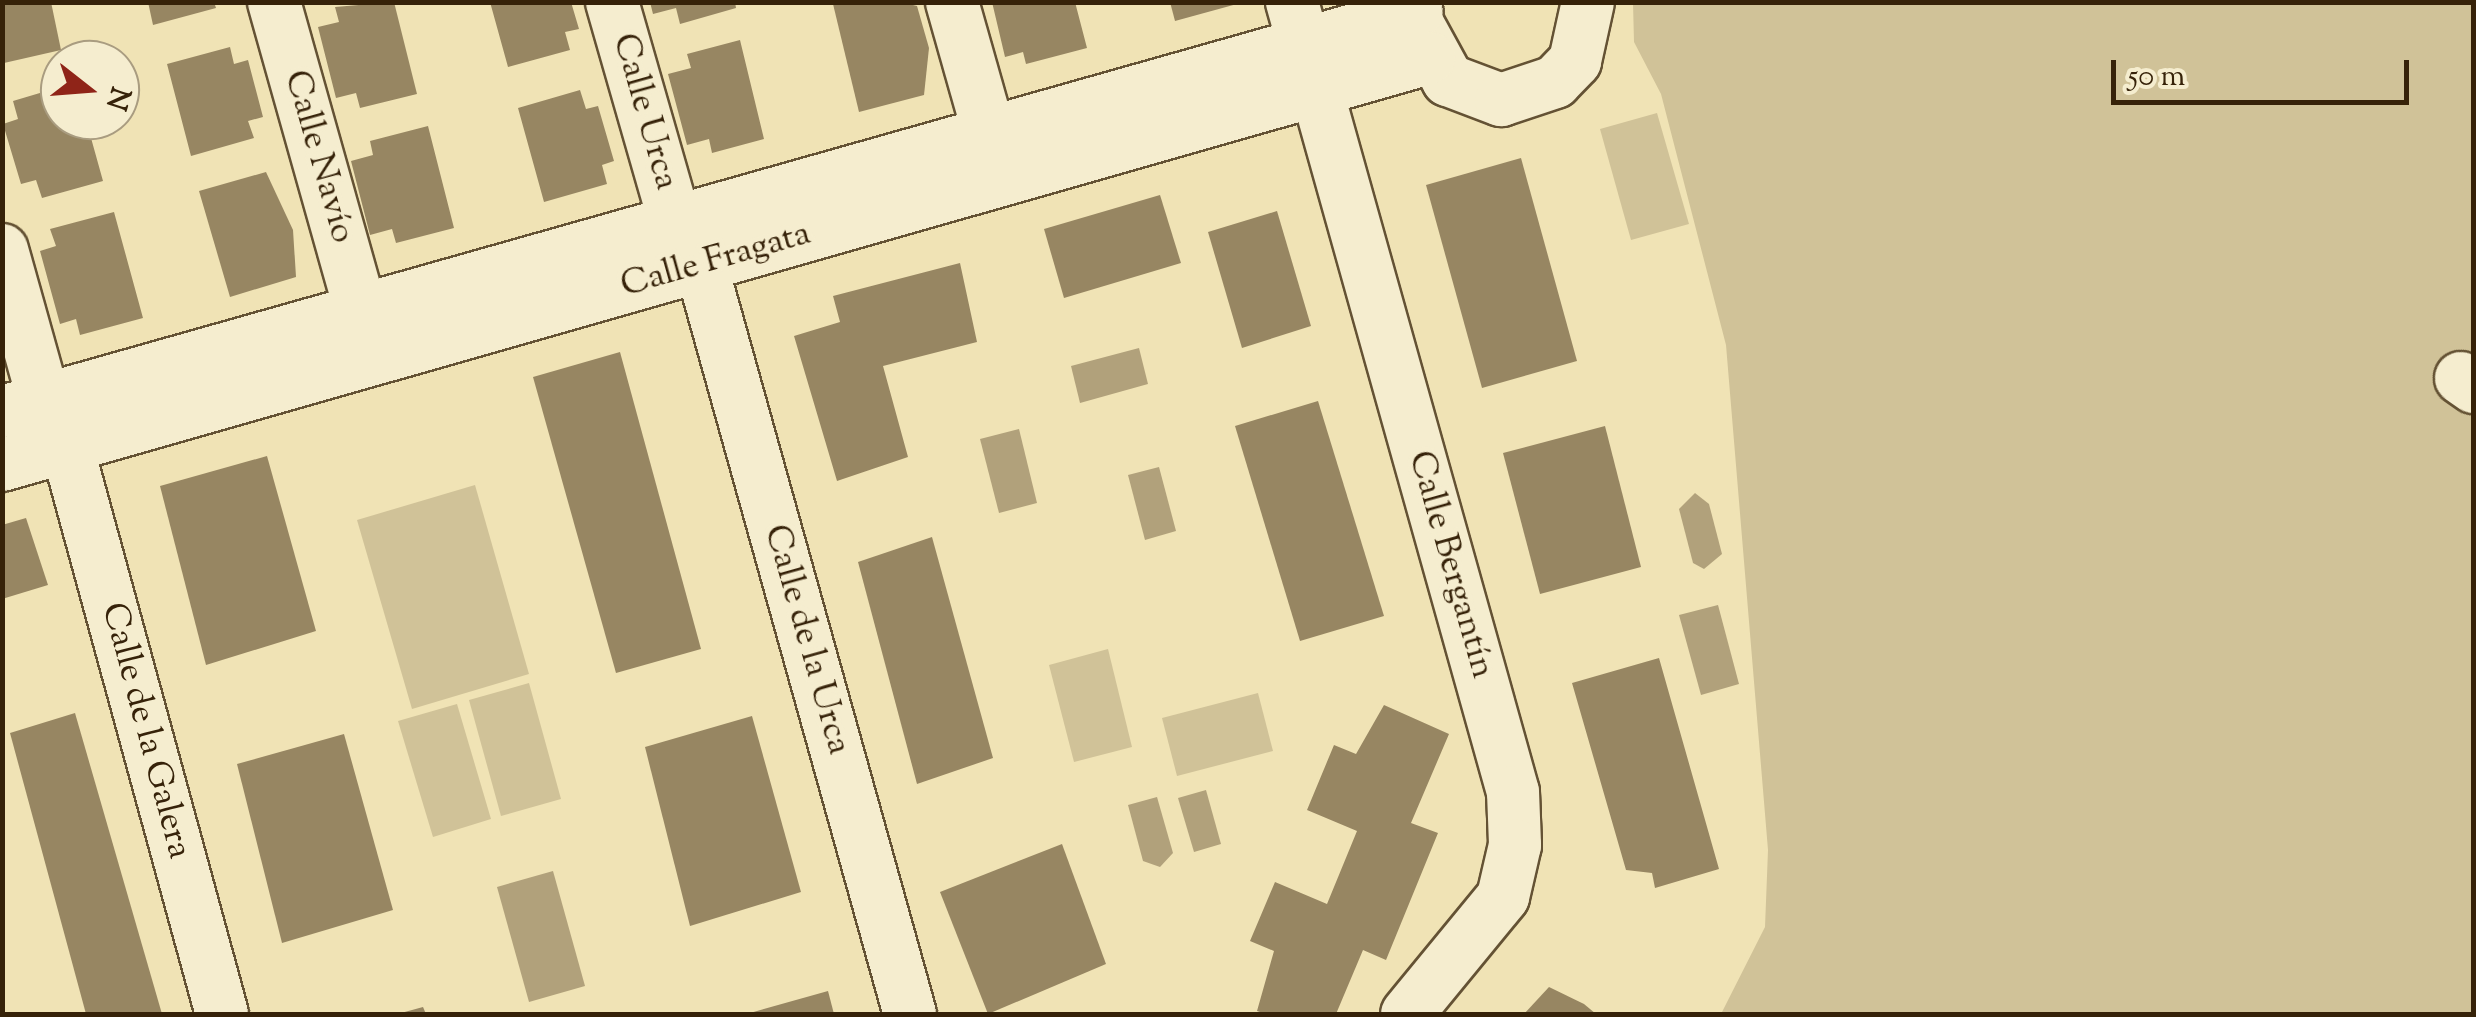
<!DOCTYPE html>
<meta charset="utf-8">
<style>
body{margin:0}
#map{position:relative;width:2476px;height:1017px;overflow:hidden;background:#f0e3b5;font-family:"Sorts Mill Goudy",serif}
div>[style]{position:absolute}
[style*='--x']{left:calc(var(--x)*1px);top:calc(var(--y)*1px);width:calc(var(--w)*1px);rotate:calc(var(--a)*1deg)}
.green>*{inset:0;background:#d0c298}
.water>*{inset:0;background:#b1a17b}
.building>*{inset:0;background:#978662}
.roads{filter:drop-shadow(2px 0 #645234) drop-shadow(-2px 0 #645234) drop-shadow(0 2px #645234) drop-shadow(0 -2px #645234)}
.minor>*{height:52px;margin:-26px;padding:0 26px;transform-origin:26px;border-radius:26px;background:#f5edcf}
span{translate:-50% -50%;white-space:nowrap;text-align:center;line-height:1.15;-webkit-text-stroke:10px #f5edcf;paint-order:stroke}
.street-label{font-size:35px;color:#362209}
.frame{position:absolute;inset:0;border:5px solid #362209;pointer-events:none}
.north{position:absolute;left:40px;top:40px;width:100px;height:100px;box-sizing:border-box;background:#f5edcf;border:2px solid #a99c80;border-radius:50%;rotate:107deg;font-size:28px;font-weight:700;line-height:40px;text-align:center;color:#362209}
.north::after{content:'';display:block;margin:auto;width:35px;height:45px;background:#8f2418;clip-path:polygon(50% 0,100% 100%,50% 72%,0 100%)}
.scale{position:absolute;left:2111px;top:60px;width:298px;height:45px;box-sizing:border-box;border:5px solid #362209;border-top:0;padding-left:12px;font-size:30px;line-height:35px;white-space:nowrap;color:#362209;-webkit-text-stroke:8px #f5edcf;paint-order:stroke}
</style>
<div id="map">
<div class="green">
<i style="clip-path:polygon(1633px 3px,2473px 3px,2473px 1014px,1721px 1014px,1765px 927px,1768px 850px,1726px 345px,1661px 94px,1634px 42px)"></i>
<i style="clip-path:polygon(1657px 113px,1689px 224px,1631px 240px,1600px 129px)"></i>
<i style="clip-path:polygon(475px 485px,529px 674px,412px 709px,357px 520px)"></i>
<i style="clip-path:polygon(1108px 649px,1132px 747px,1074px 762px,1049px 665px)"></i>
<i style="clip-path:polygon(529px 683px,561px 799px,501px 816px,469px 700px)"></i>
<i style="clip-path:polygon(1258px 693px,1273px 751px,1177px 776px,1162px 718px)"></i>
<i style="clip-path:polygon(457px 704px,491px 819px,433px 837px,398px 721px)"></i>
</div>
<div class="water">
<i style="clip-path:polygon(1139px 348px,1148px 384px,1080px 403px,1071px 366px)"></i>
<i style="clip-path:polygon(1019px 429px,1037px 503px,999px 513px,980px 439px)"></i>
<i style="clip-path:polygon(1159px 467px,1176px 531px,1145px 540px,1128px 475px)"></i>
<i style="clip-path:polygon(1695px 493px,1709px 504px,1722px 554px,1704px 569px,1693px 563px,1679px 509px)"></i>
<i style="clip-path:polygon(1718px 605px,1739px 684px,1701px 695px,1679px 615px)"></i>
<i style="clip-path:polygon(1206px 790px,1221px 844px,1194px 852px,1178px 798px)"></i>
<i style="clip-path:polygon(1157px 797px,1173px 853px,1160px 867px,1143px 861px,1128px 805px)"></i>
<i style="clip-path:polygon(553px 871px,585px 986px,529px 1002px,497px 887px)"></i>
</div>
<div class="building">
<i style="clip-path:polygon(2px 2px,51px 2px,61px 50px,4px 63px)"></i>
<i style="clip-path:polygon(148px 2px,214px 2px,216px 8px,153px 25px)"></i>
<i style="clip-path:polygon(394px 2px,417px 94px,360px 108px,356px 93px,336px 98px,318px 27px,339px 22px,335px 7px)"></i>
<i style="clip-path:polygon(490px 2px,571px 2px,579px 29px,565px 32px,570px 50px,508px 67px)"></i>
<i style="clip-path:polygon(650px 2px,735px 2px,736px 8px,680px 24px,676px 8px,653px 14px)"></i>
<i style="clip-path:polygon(901px 2px,917px 6px,929px 48px,924px 95px,859px 112px,833px 4px)"></i>
<i style="clip-path:polygon(992px 2px,1075px 2px,1087px 48px,1026px 64px,1023px 52px,1005px 57px)"></i>
<i style="clip-path:polygon(1170px 2px,1237px 2px,1237px 4px,1175px 21px)"></i>
<i style="clip-path:polygon(740px 40px,764px 139px,712px 153px,709px 139px,687px 145px,668px 74px,691px 68px,687px 54px)"></i>
<i style="clip-path:polygon(230px 47px,234px 64px,248px 60px,263px 117px,248px 121px,254px 138px,191px 156px,167px 64px)"></i>
<i style="clip-path:polygon(60px 87px,60px 120px,86px 120px,103px 181px,42px 198px,36px 180px,21px 184px,3px 124px,18px 119px,13px 101px)"></i>
<i style="clip-path:polygon(580px 90px,586px 109px,598px 106px,614px 161px,602px 165px,607px 184px,544px 202px,518px 108px)"></i>
<i style="clip-path:polygon(428px 126px,454px 228px,396px 243px,392px 229px,370px 235px,351px 161px,373px 155px,370px 141px)"></i>
<i style="clip-path:polygon(1521px 158px,1577px 361px,1482px 388px,1426px 185px)"></i>
<i style="clip-path:polygon(266px 172px,293px 230px,296px 277px,230px 297px,199px 191px)"></i>
<i style="clip-path:polygon(1160px 195px,1181px 263px,1064px 298px,1044px 229px)"></i>
<i style="clip-path:polygon(1277px 211px,1311px 326px,1242px 348px,1208px 232px)"></i>
<i style="clip-path:polygon(114px 212px,143px 318px,80px 335px,76px 319px,60px 324px,40px 251px,56px 246px,50px 229px)"></i>
<i style="clip-path:polygon(960px 263px,977px 342px,883px 366px,908px 457px,837px 481px,794px 336px,840px 322px,833px 296px)"></i>
<i style="clip-path:polygon(620px 352px,701px 649px,616px 673px,533px 377px)"></i>
<i style="clip-path:polygon(1318px 401px,1384px 616px,1300px 641px,1235px 426px)"></i>
<i style="clip-path:polygon(1605px 426px,1641px 567px,1540px 594px,1503px 453px)"></i>
<i style="clip-path:polygon(267px 456px,316px 631px,206px 665px,160px 486px)"></i>
<i style="clip-path:polygon(26px 518px,48px 585px,2px 599px,2px 525px)"></i>
<i style="clip-path:polygon(932px 537px,993px 758px,917px 784px,858px 562px)"></i>
<i style="clip-path:polygon(1659px 658px,1719px 869px,1655px 888px,1652px 873px,1626px 870px,1572px 683px)"></i>
<i style="clip-path:polygon(1384px 705px,1449px 734px,1411px 823px,1438px 833px,1386px 960px,1363px 950px,1336px 1014px,1266px 1014px,1257px 1011px,1274px 951px,1250px 941px,1275px 882px,1327px 904px,1357px 831px,1307px 810px,1334px 745px,1356px 754px)"></i>
<i style="clip-path:polygon(75px 713px,162px 1014px,86px 1014px,10px 733px)"></i>
<i style="clip-path:polygon(752px 716px,801px 892px,690px 926px,645px 747px)"></i>
<i style="clip-path:polygon(344px 734px,393px 910px,282px 943px,237px 764px)"></i>
<i style="clip-path:polygon(1062px 844px,1106px 964px,988px 1014px,940px 892px)"></i>
<i style="clip-path:polygon(1549px 987px,1584px 1004px,1596px 1014px,1524px 1014px)"></i>
<i style="clip-path:polygon(828px 991px,834px 1014px,750px 1014px,750px 1013px)"></i>
<i style="clip-path:polygon(423px 1007px,426px 1014px,401px 1014px,401px 1013px)"></i>
</div>
<div class="roads">
<div class="minor">
<i style="--x:274;--y:2;--w:321;--a:74.3"></i>
<i style="--x:612;--y:2;--w:229;--a:74"></i>
<i style="--x:952;--y:2;--w:136;--a:74.2"></i>
<i style="--x:1292;--y:2;--w:820;--a:74.37"></i>
<i style="--x:1513;--y:792;--w:53;--a:87.8"></i>
<i style="--x:1515;--y:845;--w:53;--a:103"></i>
<i style="--x:1503;--y:897;--w:151;--a:129.4"></i>
<i style="--x:1418;--y:25;--w:63;--a:61.4"></i>
<i style="--x:1448;--y:80;--w:57;--a:20.7"></i>
<i style="--x:1501;--y:100;--w:57;--a:-18.4"></i>
<i style="--x:1555;--y:82;--w:29;--a:-46"></i>
<i style="--x:1575;--y:61;--w:60;--a:-77.6"></i>
<i style="--x:2;--y:250;--w:156;--a:74.4"></i>
<i style="--x:701;--y:265;--w:778;--a:74.41"></i>
<i style="--x:2461;--y:378;--w:16;--a:35"></i>
<i style="--x:2;--y:412;--w:1470;--a:-15.78"></i>
<i style="--x:67;--y:447;--w:588;--a:74.71"></i>
<i style="--x:2;--y:465;--w:1484;--a:-15.92"></i>
</div>
</div>
<div class="street-label">
<span style="left:644px;top:112px;rotate:74deg">Calle Urca</span>
<span style="left:318px;top:157px;rotate:74deg">Calle Navío</span>
<span style="left:716px;top:261px;rotate:-16deg">Calle Fragata</span>
<span style="left:1450px;top:565px;rotate:74deg">Calle Bergantín</span>
<span style="left:806px;top:640px;rotate:74deg">Calle de la Urca</span>
<span style="left:145px;top:731px;rotate:75deg">Calle de la Galera</span>
</div>
<div class="frame"></div>
<div class="north">N</div>
<div class="scale">50 m</div>
</div>
